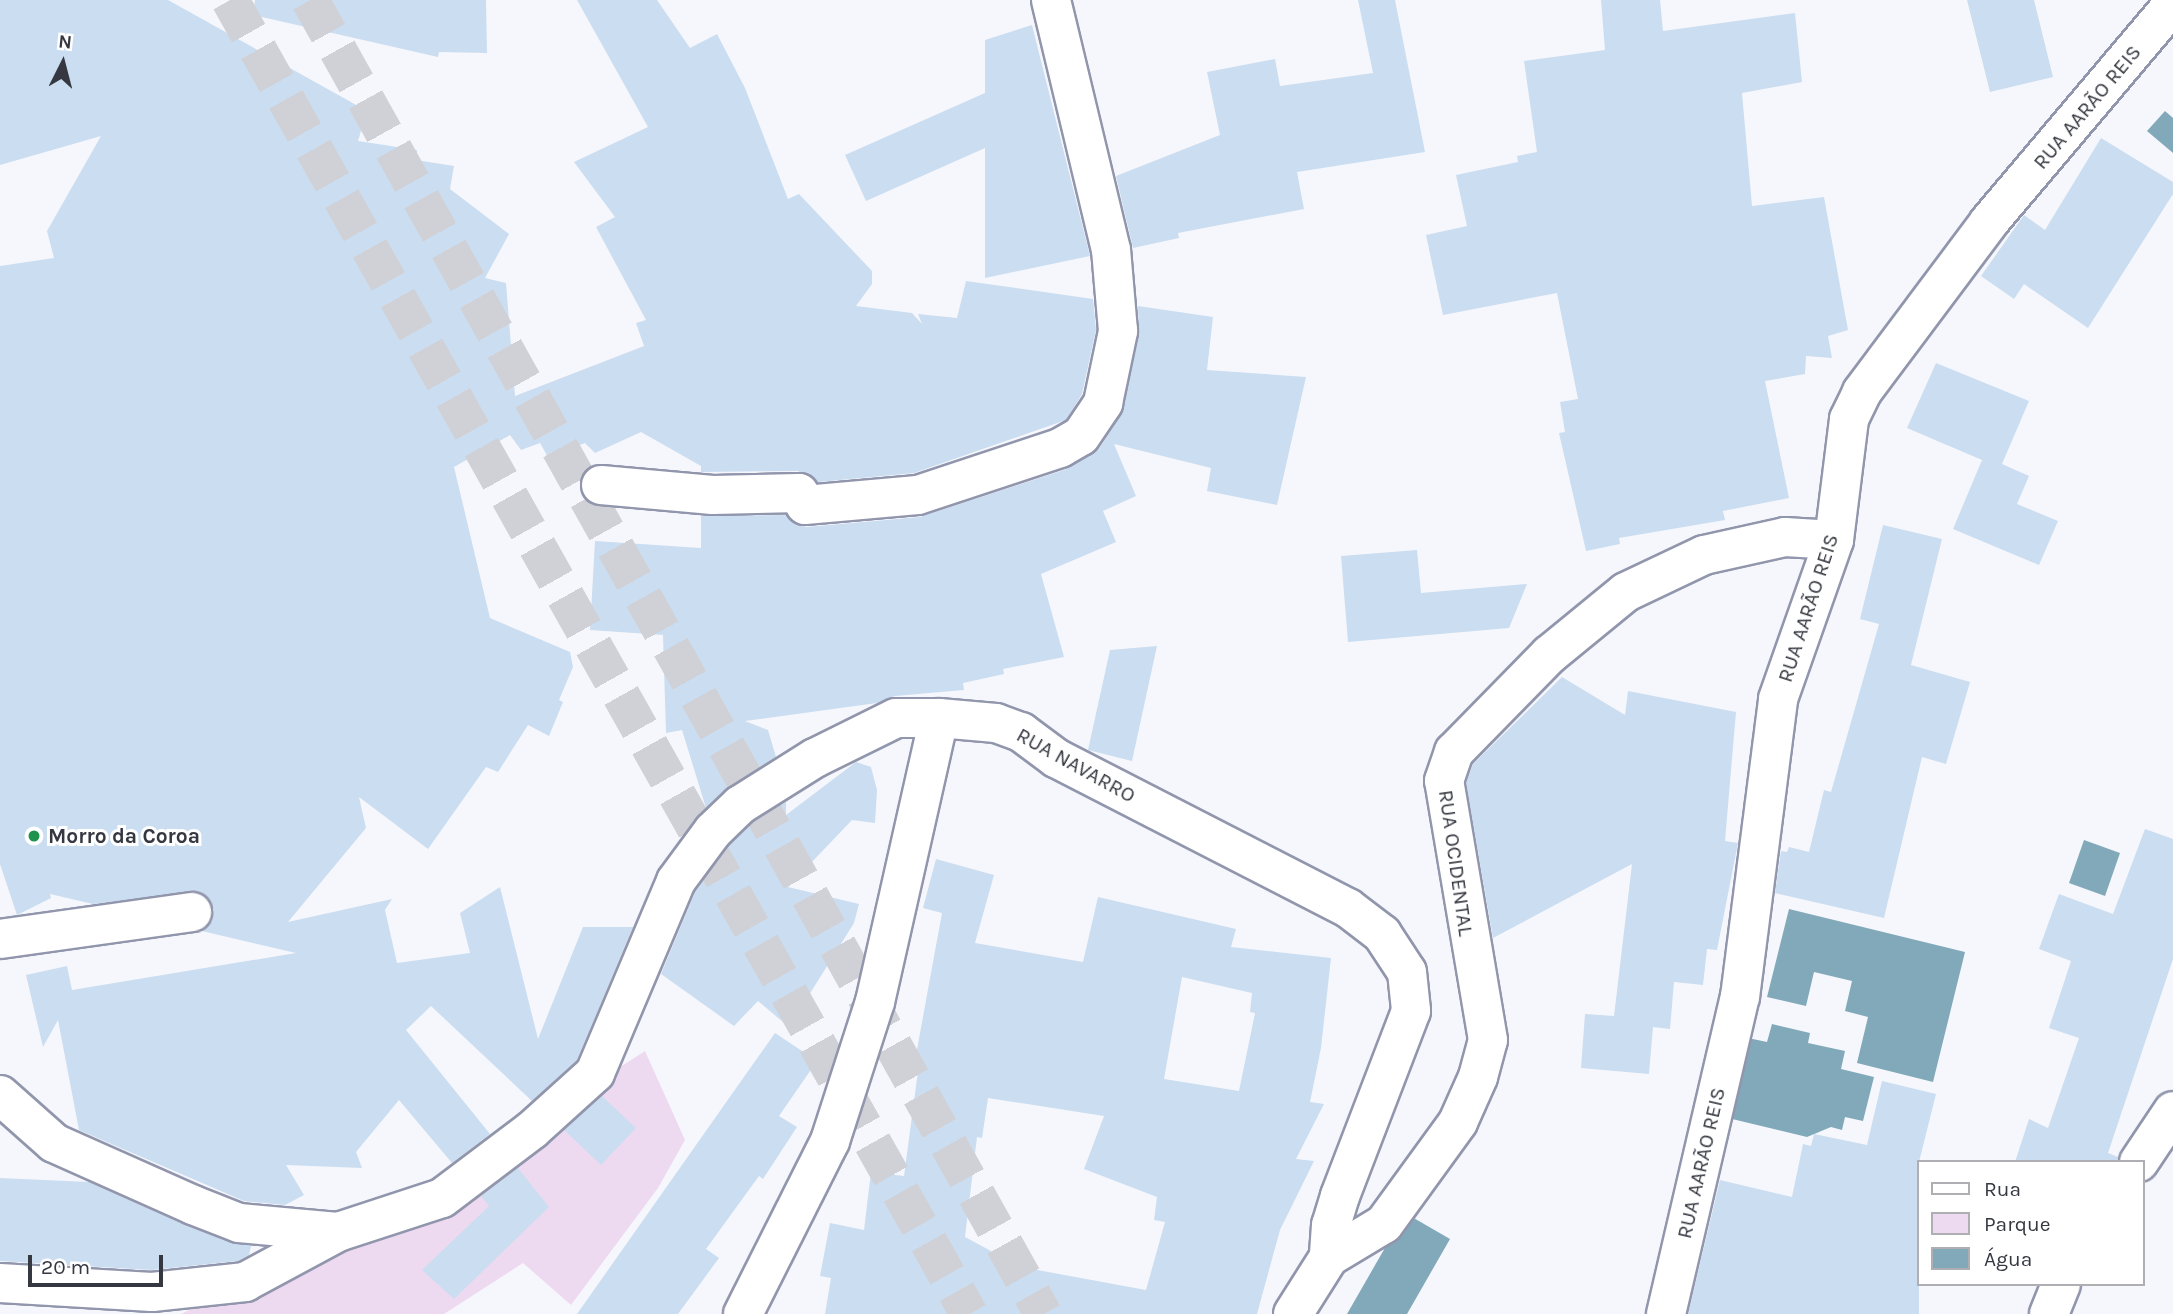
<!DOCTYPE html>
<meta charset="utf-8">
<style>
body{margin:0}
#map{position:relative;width:2173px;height:1314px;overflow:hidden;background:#f6f7fc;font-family:Karla,sans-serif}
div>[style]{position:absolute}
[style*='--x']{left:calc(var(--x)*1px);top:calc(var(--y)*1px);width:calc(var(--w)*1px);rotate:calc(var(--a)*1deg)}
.green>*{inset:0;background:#eedaf0}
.water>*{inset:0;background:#81a9b9}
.building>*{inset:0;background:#cbddf0}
.primary-tunnel>*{height:38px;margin-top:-19px;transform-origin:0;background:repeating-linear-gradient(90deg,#d0d1d7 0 38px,transparent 0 57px)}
.roads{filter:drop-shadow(2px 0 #9196ac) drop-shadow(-2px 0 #9196ac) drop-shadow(0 2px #9196ac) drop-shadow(0 -2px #9196ac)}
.street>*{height:38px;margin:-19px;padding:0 19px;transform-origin:19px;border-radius:19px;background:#fff}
.dots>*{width:19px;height:19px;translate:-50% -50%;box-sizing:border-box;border:4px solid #fff;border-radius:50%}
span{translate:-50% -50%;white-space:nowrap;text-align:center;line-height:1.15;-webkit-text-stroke:6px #fff;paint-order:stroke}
.street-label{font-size:21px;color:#363841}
.poi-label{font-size:21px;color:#363841;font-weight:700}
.left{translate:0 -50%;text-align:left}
.legend{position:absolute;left:1917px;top:1160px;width:228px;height:126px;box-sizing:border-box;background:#fff;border:2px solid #afafb3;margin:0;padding:9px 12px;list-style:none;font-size:21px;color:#363841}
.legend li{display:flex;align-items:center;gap:14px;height:35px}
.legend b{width:35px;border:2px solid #afafb3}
.north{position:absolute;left:28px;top:28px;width:70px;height:70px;-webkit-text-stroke:5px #fff;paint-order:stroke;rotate:6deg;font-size:19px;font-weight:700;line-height:28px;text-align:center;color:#363841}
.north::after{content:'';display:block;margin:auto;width:24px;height:32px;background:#363841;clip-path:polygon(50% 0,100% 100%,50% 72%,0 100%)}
.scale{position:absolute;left:28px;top:1255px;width:135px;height:32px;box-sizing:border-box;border:4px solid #363841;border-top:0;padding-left:9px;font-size:21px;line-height:24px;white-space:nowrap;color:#363841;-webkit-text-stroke:5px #fff;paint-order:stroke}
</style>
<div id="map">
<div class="green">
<i style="clip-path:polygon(645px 1051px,685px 1140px,658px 1188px,571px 1305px,523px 1263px,444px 1314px,181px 1314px,314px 1251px,488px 1152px)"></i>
</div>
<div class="water">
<i style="clip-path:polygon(2165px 111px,2173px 118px,2173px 153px,2147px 131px)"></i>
<i style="clip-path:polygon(2084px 840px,2120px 853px,2105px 896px,2069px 883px)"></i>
<i style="clip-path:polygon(1789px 909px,1965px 952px,1933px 1082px,1857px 1063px,1868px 1017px,1845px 1011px,1852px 981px,1814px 972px,1806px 1006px,1767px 997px)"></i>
<i style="clip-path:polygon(1772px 1024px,1810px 1033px,1808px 1043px,1845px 1051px,1841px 1069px,1874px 1077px,1863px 1121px,1845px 1117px,1842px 1130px,1831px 1127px,1807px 1137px,1728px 1118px,1748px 1038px,1767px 1042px)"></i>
<i style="clip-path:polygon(1405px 1213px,1450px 1239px,1407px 1314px,1347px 1314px)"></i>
</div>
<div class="building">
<i style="clip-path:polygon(0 0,168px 0,367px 111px,358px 141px,417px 150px,416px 160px,454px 166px,450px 189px,509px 234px,485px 278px,506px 283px,515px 396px,644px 346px,636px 323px,646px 320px,596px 227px,615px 217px,574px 162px,648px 127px,577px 0,657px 0,690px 48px,717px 34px,745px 88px,788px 199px,799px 194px,872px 271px,872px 284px,856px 306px,912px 313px,922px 324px,918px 314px,957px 318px,966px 281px,1093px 299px,1096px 330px,1082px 394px,1066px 420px,914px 473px,818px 482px,798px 471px,701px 472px,701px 466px,641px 432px,595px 453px,585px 443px,548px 457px,540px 443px,521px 450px,510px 435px,454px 467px,490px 618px,570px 652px,573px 667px,559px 700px,563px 702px,549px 736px,528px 725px,498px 772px,486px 767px,428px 849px,359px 797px,366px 828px,288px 922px,392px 899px,385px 910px,397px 963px,470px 953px,460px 913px,500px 887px,538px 1039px,583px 927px,633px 927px,577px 1060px,532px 1101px,431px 1006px,406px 1030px,490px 1134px,452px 1163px,399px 1100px,356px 1152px,362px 1168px,286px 1165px,304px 1195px,285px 1205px,244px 1201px,79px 1130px,58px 1020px,43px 1047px,26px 975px,67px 966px,72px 990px,296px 953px,202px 931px,212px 921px,214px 910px,200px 892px,93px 904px,50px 894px,51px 898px,17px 915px,0 864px,0 266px,54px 258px,47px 231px,101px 136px,0 165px)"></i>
<i style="clip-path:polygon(255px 0,486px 0,487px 53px,439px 52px,438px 57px,253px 15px)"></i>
<i style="clip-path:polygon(1358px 0,1395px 0,1425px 152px,1297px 172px,1304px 209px,1178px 233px,1179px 238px,1133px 248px,1116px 176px,1220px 135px,1207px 72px,1275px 59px,1280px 86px,1373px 73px)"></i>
<i style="clip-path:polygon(1601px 0,1660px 0,1663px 31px,1795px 13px,1802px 82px,1742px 93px,1752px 206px,1824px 197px,1848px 330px,1828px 336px,1832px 358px,1806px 356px,1805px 374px,1765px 381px,1789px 498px,1723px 511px,1725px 520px,1619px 538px,1620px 544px,1586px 551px,1559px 433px,1565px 432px,1560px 402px,1578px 399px,1557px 293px,1443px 315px,1426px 235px,1467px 226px,1456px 175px,1518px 162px,1517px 156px,1537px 152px,1524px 61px,1605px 50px)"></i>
<i style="clip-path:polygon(1967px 0,2034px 0,2053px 77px,1990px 92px)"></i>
<i style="clip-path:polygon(1032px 25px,1090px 256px,985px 278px,985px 148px,866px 201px,845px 155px,985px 93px,985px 40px)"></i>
<i style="clip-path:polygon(2101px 138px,2173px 182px,2173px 194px,2088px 328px,2024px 284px,2014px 299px,1981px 276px,2024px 215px,2045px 230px)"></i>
<i style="clip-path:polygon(1138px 306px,1213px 317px,1207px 370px,1306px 377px,1277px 505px,1207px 491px,1211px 468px,1114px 444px,1136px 496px,1103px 511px,1116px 542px,1041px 574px,1064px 657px,1003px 669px,1004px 674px,963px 683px,964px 690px,895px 696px,877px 703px,745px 721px,768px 730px,776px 757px,728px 787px,706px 808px,682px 730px,666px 733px,663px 635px,590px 630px,595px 541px,701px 548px,701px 516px,786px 515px,795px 524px,807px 527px,920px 517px,1067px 469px,1099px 449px,1121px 415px,1139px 335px)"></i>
<i style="clip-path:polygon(1936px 363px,2029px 401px,2002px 464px,2029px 476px,2017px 504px,2058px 521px,2039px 565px,1953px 529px,1982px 460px,1907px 428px)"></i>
<i style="clip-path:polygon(1883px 525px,1942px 539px,1911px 665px,1970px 682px,1946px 764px,1922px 757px,1884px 918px,1775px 893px,1781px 851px,1787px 852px,1789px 847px,1809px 852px,1824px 790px,1831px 792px,1879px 624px,1860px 619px)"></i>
<i style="clip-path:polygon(1417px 550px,1421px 593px,1527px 584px,1509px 628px,1348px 642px,1341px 556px)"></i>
<i style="clip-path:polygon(1157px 646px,1132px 761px,1088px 750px,1110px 650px)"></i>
<i style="clip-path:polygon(1562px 677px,1625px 715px,1628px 691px,1736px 712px,1725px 841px,1738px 843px,1717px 950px,1707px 949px,1703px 985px,1674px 982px,1670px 1029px,1653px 1027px,1649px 1074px,1581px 1068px,1585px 1014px,1614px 1016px,1632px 864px,1493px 938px,1466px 783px,1473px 764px)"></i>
<i style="clip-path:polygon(856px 762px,871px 767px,877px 790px,875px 823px,852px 820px,788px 887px,859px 904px,854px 923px,789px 1027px,758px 1001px,734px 1026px,661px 974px,695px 892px,729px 845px,754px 822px,786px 802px,786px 815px)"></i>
<i style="clip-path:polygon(2145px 829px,2173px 839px,2173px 959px,2108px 1153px,2118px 1157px,2117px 1162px,2015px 1162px,2029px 1119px,2048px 1128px,2079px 1038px,2049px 1028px,2071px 961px,2039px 949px,2059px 894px,2113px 914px)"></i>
<i style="clip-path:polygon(evenodd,936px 859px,994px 875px,975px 943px,1083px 962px,1098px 897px,1236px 929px,1231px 947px,1331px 958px,1321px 1048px,1310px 1102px,1324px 1104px,1296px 1159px,1314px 1161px,1280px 1230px,1257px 1314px,825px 1314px,831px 1278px,820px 1276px,830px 1223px,864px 1230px,871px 1172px,904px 1176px,920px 1056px,916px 1055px,942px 913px,923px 908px,936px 859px,1182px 977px,1252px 993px,1250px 1012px,1255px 1013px,1239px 1091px,1164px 1079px,1182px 977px,936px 859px,988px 1098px,1104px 1116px,1084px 1169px,1157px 1197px,1154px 1220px,1165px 1222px,1146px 1290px,1021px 1267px,965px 1237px,977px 1137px,982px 1138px,988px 1098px)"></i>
<i style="clip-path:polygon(775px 1033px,817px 1061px,779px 1116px,797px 1127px,763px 1179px,759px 1176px,706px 1249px,719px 1258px,678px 1314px,577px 1314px)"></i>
<i style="clip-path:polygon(1882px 1081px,1936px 1094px,1919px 1162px,1919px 1314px,1688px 1314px,1720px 1180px,1792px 1197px,1803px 1144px,1811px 1146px,1814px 1134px,1867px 1145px)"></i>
<i style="clip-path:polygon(602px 1096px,636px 1128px,601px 1165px,564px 1130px)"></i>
<i style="clip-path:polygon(518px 1168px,549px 1207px,454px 1299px,422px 1270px,489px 1206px,481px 1196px)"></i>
<i style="clip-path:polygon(0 1178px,89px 1182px,185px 1225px,251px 1246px,249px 1255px,238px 1261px,151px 1270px,0 1261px)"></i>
</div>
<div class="primary-tunnel">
<i style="--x:230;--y:0;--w:1508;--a:60.65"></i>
<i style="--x:310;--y:0;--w:1505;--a:60.85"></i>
</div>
<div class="roads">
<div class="street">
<i style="--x:601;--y:485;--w:112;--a:5.1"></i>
<i style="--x:713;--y:495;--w:86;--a:-1.3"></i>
<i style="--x:799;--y:493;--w:13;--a:63"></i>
<i style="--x:805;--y:505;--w:113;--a:-5.1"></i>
<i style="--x:918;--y:495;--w:150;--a:-18.3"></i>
<i style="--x:1060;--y:448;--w:24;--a:-30"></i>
<i style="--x:1081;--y:436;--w:40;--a:-56"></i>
<i style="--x:1103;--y:403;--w:74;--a:-78.2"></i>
<i style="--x:1118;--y:331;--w:81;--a:-94.9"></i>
<i style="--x:1111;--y:250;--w:257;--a:-103.5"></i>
<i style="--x:0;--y:939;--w:194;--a:-8"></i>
<i style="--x:0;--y:1095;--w:72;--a:41.6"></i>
<i style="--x:54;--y:1143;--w:152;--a:24"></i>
<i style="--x:193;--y:1205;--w:49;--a:21.4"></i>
<i style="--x:239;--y:1223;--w:99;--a:5.2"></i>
<i style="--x:2139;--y:1162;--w:61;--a:-56.3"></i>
<i style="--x:0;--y:1283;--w:152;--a:3.4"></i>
<i style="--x:152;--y:1292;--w:94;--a:-6.1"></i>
<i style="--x:245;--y:1282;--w:106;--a:-28.3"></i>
<i style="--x:338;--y:1232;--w:109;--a:-18.1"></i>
<i style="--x:442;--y:1198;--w:113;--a:-37.1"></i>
<i style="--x:532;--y:1130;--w:85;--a:-42.1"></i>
<i style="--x:595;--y:1073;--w:208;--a:-67.1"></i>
<i style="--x:676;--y:881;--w:62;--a:-53.5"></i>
<i style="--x:713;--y:831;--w:37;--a:-44"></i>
<i style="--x:740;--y:805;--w:89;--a:-32.1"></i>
<i style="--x:815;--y:758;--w:90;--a:-26.3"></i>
<i style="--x:896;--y:718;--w:43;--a:0"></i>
<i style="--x:743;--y:1314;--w:194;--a:-63.3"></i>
<i style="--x:830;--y:1141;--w:146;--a:-72.1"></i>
<i style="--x:875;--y:1002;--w:291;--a:-77.3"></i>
<i style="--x:939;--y:718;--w:57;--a:5"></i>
<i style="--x:996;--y:723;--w:27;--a:20"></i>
<i style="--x:1021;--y:732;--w:44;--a:36.6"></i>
<i style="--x:1056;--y:758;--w:328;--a:27.2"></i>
<i style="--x:1348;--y:908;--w:43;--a:37.4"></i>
<i style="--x:1382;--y:934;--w:45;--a:56.7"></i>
<i style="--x:1407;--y:972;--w:39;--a:84"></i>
<i style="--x:1411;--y:1011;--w:198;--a:111"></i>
<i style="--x:1340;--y:1196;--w:30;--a:107"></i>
<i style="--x:1331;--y:1225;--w:32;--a:94"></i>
<i style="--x:1293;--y:1314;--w:67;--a:-57.7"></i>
<i style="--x:1329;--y:1257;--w:64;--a:-31"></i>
<i style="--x:1384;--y:1224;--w:126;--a:-54"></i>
<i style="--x:1458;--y:1122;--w:49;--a:-66"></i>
<i style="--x:1478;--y:1077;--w:38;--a:-75"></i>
<i style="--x:1488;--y:1040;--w:263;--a:-99.6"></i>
<i style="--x:1444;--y:781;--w:31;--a:-71"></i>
<i style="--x:1454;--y:752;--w:136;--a:-45.6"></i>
<i style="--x:1549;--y:655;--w:99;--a:-39.3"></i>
<i style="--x:1626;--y:592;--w:86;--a:-25.4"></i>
<i style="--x:1704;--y:555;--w:83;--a:-12.5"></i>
<i style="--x:1785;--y:537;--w:49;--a:3.5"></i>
<i style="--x:1666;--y:1314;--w:326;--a:-76.9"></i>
<i style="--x:1740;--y:997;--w:300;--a:-82.7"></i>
<i style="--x:1778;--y:699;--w:169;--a:-70.6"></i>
<i style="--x:1834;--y:540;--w:122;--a:-82.9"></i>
<i style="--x:1849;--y:419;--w:30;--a:-64"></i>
<i style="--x:1862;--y:392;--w:212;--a:-53.2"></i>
<i style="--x:1989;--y:222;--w:285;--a:-49.8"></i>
<i style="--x:2049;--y:1314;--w:32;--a:-68"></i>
</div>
</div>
<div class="dots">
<i style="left:34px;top:836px;background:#1e934e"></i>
</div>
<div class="street-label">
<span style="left:2087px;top:107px;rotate:-50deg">RUA AARÃO REIS</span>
<span style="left:1808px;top:608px;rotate:-72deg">RUA AARÃO REIS</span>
<span style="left:1076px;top:765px;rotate:29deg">RUA NAVARRO</span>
<span style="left:1456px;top:863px;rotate:82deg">RUA OCIDENTAL</span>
<span style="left:1701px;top:1163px;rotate:-77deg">RUA AARÃO REIS</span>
</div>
<div class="poi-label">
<span class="left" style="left:48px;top:836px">Morro da Coroa</span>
</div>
<ul class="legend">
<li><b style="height:9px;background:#fff"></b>Rua</li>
<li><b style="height:19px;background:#eedaf0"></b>Parque</li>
<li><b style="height:19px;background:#81a9b9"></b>Água</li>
</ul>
<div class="north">N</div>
<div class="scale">20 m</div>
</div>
